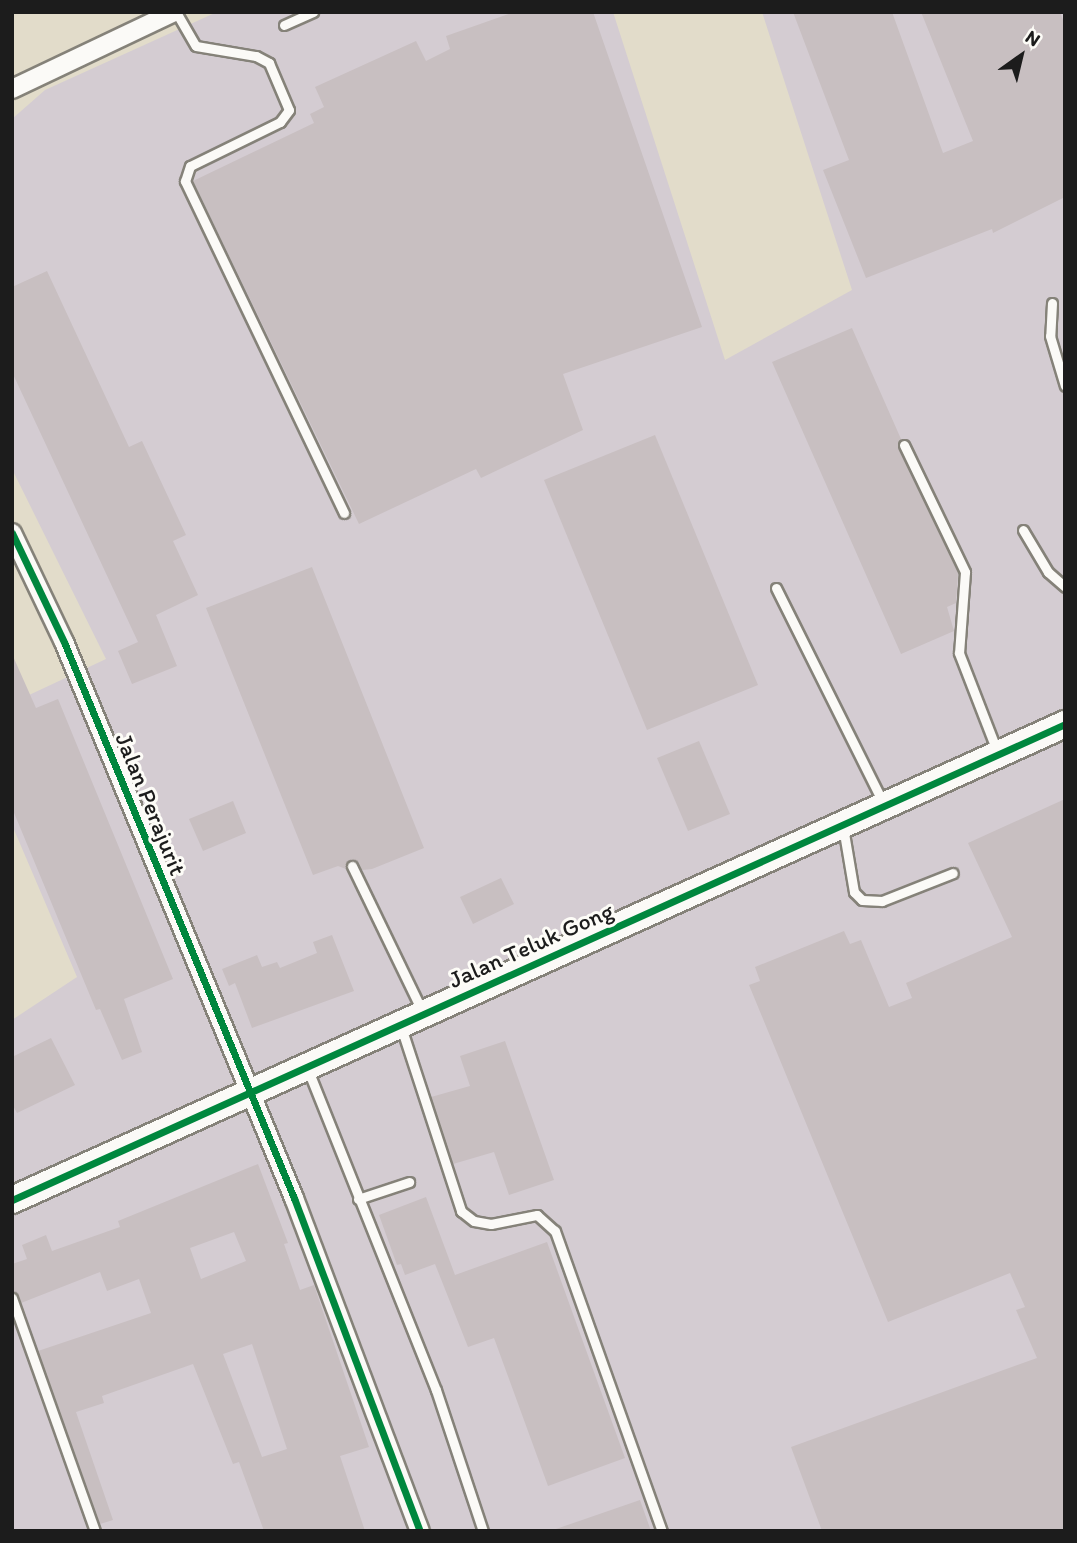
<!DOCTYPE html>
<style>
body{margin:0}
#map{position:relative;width:1077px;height:1543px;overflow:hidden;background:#e2dcca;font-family:Itim,sans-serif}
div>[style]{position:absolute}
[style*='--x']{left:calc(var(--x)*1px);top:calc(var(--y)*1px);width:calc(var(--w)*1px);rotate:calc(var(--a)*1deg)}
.industrial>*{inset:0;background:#d4ccd2}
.building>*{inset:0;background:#c8bfc1}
.roads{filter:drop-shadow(2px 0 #858279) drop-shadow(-2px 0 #858279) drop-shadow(0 2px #858279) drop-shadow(0 -2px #858279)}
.lane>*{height:9px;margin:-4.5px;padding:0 4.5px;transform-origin:4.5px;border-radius:4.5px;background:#fbfaf7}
.street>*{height:18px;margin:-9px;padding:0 9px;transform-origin:9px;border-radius:9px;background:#fbfaf7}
.secondary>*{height:26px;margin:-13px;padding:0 13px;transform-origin:13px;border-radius:13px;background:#fbfaf7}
.cycleway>*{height:7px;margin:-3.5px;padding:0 3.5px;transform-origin:3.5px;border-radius:3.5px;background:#00873e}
span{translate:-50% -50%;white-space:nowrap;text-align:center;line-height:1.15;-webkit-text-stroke:6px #fdfcf7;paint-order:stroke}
.street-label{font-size:24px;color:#1c1c1c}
.frame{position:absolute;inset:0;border:14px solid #1c1c1c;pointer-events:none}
.north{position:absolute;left:986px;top:21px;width:70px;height:70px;-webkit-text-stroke:5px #fdfcf7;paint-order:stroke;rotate:34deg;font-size:19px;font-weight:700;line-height:28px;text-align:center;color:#1c1c1c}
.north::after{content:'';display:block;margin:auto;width:24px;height:32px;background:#1c1c1c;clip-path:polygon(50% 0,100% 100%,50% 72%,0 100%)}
</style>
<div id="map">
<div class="industrial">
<i style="clip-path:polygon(217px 12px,613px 12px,725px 360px,852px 290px,762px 12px,1065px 12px,1065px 1531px,12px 1531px,12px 1020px,77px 977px,12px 825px,12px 703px,106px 659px,12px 469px,12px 119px,45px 90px)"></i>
</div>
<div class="building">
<i style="clip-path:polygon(514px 12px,593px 12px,702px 327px,563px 374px,583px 430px,481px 478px,476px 469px,359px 524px,193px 181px,314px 123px,310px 114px,324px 107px,315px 87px,416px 41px,426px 61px,450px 49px,446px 36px)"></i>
<i style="clip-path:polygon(793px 12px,892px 12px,943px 153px,973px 141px,921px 12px,1060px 12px,1065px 25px,1065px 197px,993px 233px,992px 229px,866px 278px,823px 170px,849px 160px)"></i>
<i style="clip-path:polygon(47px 271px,129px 447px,142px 441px,186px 535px,173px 541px,198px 595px,156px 615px,177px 666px,132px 684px,118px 651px,138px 642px,12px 372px,12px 287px)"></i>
<i style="clip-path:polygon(852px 328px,901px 439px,898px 448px,958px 573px,956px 603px,947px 607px,954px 631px,901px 654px,772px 362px)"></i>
<i style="clip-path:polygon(655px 435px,758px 685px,647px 730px,544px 480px)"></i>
<i style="clip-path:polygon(312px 567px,424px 848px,372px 869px,362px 870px,352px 859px,346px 869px,338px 866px,313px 875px,206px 608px)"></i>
<i style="clip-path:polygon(12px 654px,36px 708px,58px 699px,173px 979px,124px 999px,142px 1052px,122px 1060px,100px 1009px,96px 1010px,12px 808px)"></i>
<i style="clip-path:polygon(699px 741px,730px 814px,688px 831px,657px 758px)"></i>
<i style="clip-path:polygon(1065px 799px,1065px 1531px,822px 1531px,791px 1447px,1037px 1358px,1016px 1310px,1025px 1307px,1010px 1273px,888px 1322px,749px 985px,760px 981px,755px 967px,844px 931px,850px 944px,861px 940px,889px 1007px,912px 998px,906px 983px,1012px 937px,968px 843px)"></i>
<i style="clip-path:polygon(233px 801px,246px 833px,203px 851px,189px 819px)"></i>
<i style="clip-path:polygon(501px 878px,514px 904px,473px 924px,460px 897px)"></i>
<i style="clip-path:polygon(332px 935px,354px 991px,252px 1028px,235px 983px,229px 986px,222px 969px,257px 955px,262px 967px,277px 962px,280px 968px,317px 953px,313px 942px)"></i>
<i style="clip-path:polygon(51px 1038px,75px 1085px,17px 1113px,12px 1104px,12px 1057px)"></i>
<i style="clip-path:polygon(505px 1041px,554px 1180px,509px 1195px,494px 1152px,453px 1164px,431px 1097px,470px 1086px,460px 1056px)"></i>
<i style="clip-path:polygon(evenodd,258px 1164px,288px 1243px,284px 1244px,300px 1290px,314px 1285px,369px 1447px,340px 1456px,365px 1531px,264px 1531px,239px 1462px,233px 1464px,193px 1364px,102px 1396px,104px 1403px,76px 1412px,113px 1520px,100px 1524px,38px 1351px,151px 1313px,139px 1279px,107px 1291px,100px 1272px,21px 1303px,12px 1287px,12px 1264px,27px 1259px,22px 1245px,46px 1235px,52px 1251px,120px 1227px,118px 1221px,258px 1164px,234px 1232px,246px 1261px,201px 1279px,190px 1248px,234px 1232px,258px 1164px,252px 1344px,287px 1449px,262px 1457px,223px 1354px,252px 1344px)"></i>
<i style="clip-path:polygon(426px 1197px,455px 1275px,547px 1242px,625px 1458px,548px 1486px,494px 1338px,468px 1347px,435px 1264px,405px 1275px,401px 1264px,397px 1265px,379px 1215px)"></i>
<i style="clip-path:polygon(640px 1500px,651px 1531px,557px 1531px,556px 1529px)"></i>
</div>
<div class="roads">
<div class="lane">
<i style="--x:176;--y:12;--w:39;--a:60"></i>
<i style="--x:196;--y:46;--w:61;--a:9.5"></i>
<i style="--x:256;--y:56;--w:15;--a:28"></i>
<i style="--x:269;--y:63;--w:51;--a:66.9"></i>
<i style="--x:289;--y:110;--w:15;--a:127"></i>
<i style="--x:280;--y:122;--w:100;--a:153.9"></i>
<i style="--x:190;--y:166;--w:16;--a:108"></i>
<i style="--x:185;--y:181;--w:368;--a:64.4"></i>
<i style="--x:284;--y:25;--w:32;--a:-24"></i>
<i style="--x:1052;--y:303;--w:33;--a:93"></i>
<i style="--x:1050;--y:336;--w:52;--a:73.3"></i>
<i style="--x:904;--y:445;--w:141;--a:64.3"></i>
<i style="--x:965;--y:572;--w:81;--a:94.2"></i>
<i style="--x:959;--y:653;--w:105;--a:68.8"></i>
<i style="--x:1023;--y:530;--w:49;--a:59.2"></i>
<i style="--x:1048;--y:572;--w:23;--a:41"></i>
<i style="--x:776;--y:588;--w:242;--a:63.5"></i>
<i style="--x:843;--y:827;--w:66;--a:80.4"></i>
<i style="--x:854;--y:892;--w:11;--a:45"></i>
<i style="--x:862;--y:900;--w:20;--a:3"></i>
<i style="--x:882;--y:901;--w:76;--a:-21.5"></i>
<i style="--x:352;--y:866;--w:163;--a:64.2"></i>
<i style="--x:401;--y:1027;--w:194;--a:71.9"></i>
<i style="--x:461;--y:1211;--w:16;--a:38"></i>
<i style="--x:474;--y:1221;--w:17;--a:10"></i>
<i style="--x:491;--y:1224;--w:47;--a:-11.1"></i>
<i style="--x:537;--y:1215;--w:24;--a:42"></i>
<i style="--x:555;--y:1231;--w:319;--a:70.4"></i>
<i style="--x:308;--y:1070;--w:345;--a:68.2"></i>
<i style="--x:436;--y:1390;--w:149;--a:71.6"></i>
<i style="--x:358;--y:1199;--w:54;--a:-18.4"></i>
<i style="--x:12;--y:1298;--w:247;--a:70.4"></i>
</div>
<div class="street">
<i style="--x:12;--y:89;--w:179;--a:-25.4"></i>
<i style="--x:12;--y:533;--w:121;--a:64.5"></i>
<i style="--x:64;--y:642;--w:602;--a:67.53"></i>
<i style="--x:294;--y:1198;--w:356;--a:69.3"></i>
</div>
<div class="secondary">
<i style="--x:12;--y:1200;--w:1156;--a:-24.32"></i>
</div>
</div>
<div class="cycleway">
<i style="--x:12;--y:533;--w:121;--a:64.5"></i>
<i style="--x:64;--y:642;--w:602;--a:67.53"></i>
<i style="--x:294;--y:1198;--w:356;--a:69.3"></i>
<i style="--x:12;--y:1200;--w:1156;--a:-24.32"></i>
</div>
<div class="street-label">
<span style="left:151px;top:804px;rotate:68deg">Jalan Perajurit</span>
<span style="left:531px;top:945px;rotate:-24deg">Jalan Teluk Gong</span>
</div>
<div class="frame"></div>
<div class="north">N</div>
</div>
